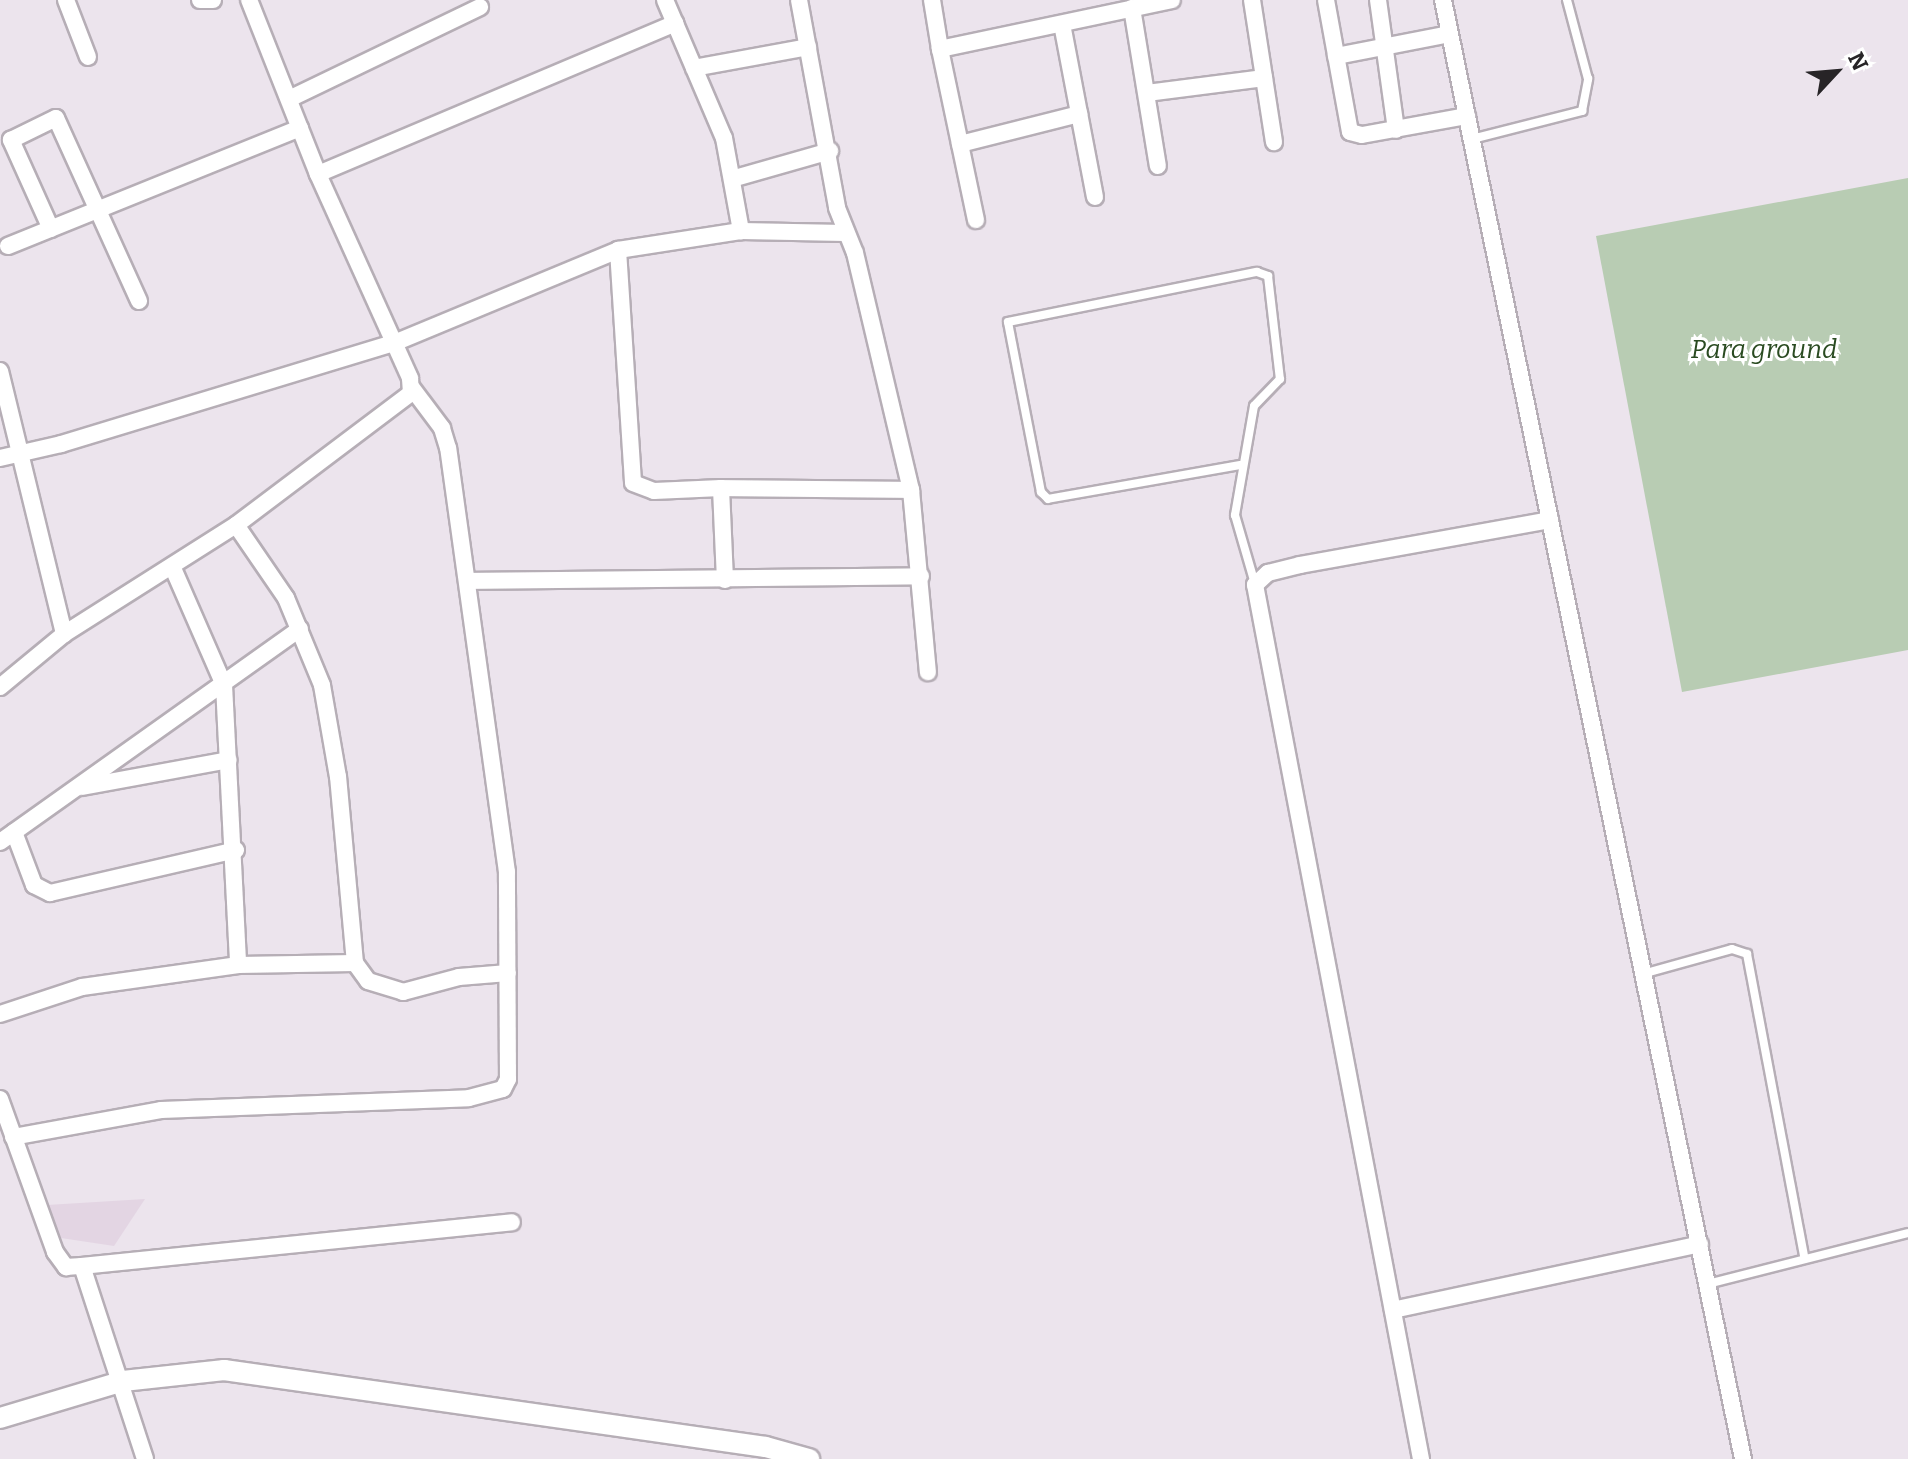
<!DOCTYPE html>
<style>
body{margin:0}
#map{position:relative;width:1908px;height:1459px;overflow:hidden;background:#ece4ed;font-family:Bitter,serif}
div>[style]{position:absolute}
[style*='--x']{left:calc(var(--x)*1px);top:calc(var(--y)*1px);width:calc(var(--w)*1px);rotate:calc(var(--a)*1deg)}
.built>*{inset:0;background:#e3d5e3}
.green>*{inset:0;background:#b8ccb3}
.roads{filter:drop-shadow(2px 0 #b6aeb6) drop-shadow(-2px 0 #b6aeb6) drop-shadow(0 2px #b6aeb6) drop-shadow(0 -2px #b6aeb6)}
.service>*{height:8px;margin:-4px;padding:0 4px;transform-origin:4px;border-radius:4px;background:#fff}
.minor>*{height:16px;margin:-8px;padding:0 8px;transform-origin:8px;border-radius:8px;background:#fff}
.tertiary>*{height:20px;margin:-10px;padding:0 10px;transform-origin:10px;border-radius:10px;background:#fff}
span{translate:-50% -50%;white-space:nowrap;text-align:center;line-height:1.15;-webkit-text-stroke:6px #fff;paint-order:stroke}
.park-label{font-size:26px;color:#2a4b21;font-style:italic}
.north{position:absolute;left:1796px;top:32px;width:80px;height:80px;-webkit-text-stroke:6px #fff;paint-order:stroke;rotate:64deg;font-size:22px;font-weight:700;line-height:32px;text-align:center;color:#272427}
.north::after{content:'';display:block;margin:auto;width:28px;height:36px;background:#272427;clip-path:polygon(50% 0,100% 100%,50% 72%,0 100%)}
</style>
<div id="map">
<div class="built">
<i style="clip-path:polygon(145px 1199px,114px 1246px,61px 1238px,47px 1205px)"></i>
</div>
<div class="green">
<i style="clip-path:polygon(1908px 178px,1908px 650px,1682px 692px,1596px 236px)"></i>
</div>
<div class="roads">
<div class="service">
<i style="--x:1472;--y:139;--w:114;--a:-14.3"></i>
<i style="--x:1582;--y:111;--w:33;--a:-79"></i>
<i style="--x:1588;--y:79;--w:82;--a:-104.9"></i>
<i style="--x:1240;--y:465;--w:195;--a:170"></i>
<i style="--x:1048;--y:499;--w:10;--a:-135"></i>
<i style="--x:1041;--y:492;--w:173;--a:-101"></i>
<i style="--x:1008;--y:322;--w:254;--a:-11.4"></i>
<i style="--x:1257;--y:272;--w:12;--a:20"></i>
<i style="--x:1268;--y:276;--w:104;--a:83.4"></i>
<i style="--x:1280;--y:379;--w:37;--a:134"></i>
<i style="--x:1254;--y:406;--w:111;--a:99.9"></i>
<i style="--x:1235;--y:515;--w:72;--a:73.8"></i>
<i style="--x:1646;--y:973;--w:89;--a:-15.6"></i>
<i style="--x:1732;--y:949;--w:16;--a:18"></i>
<i style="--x:1747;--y:954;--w:308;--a:79.3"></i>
<i style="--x:1708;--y:1284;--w:206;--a:-14.3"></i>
</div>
<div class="minor">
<i style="--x:66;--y:0;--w:61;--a:68.9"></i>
<i style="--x:200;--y:0;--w:13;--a:0"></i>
<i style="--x:665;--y:0;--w:150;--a:66.9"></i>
<i style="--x:724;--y:138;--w:95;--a:79.6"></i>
<i style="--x:799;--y:0;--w:211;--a:79.6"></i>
<i style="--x:837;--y:208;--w:48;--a:68.2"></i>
<i style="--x:855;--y:253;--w:244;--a:76.7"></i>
<i style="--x:911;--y:490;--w:183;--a:84.7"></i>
<i style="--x:932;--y:0;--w:50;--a:80.7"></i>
<i style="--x:1252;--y:0;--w:144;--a:81.2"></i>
<i style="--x:1326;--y:0;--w:134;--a:79.7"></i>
<i style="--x:1350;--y:132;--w:12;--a:14"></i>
<i style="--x:1362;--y:135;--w:107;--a:-10.3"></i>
<i style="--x:1378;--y:0;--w:131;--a:82.1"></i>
<i style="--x:1443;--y:0;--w:1490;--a:78.38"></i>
<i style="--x:1132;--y:8;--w:160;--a:80.7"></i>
<i style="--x:1062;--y:24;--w:176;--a:79.2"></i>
<i style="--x:1336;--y:56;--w:115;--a:-11"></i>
<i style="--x:694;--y:68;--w:116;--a:-10.4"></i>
<i style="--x:1147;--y:93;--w:118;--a:-7.3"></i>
<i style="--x:289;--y:99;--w:212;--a:-25.7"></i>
<i style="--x:960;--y:144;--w:123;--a:-14.1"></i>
<i style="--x:318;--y:174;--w:388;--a:-22.9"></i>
<i style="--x:735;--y:178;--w:99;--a:-15.9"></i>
<i style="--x:976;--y:220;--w:175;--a:-101.9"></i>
<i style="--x:940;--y:49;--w:237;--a:-11.9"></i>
<i style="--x:51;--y:229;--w:98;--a:-114.2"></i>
<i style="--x:11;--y:140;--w:50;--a:-26.1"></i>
<i style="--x:56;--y:118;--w:201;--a:65.6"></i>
<i style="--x:8;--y:246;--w:315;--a:-22"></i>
<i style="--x:618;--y:250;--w:233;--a:86.3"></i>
<i style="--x:633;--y:483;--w:22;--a:21"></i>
<i style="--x:654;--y:491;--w:67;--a:-2.6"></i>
<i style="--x:0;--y:371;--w:271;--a:76.3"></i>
<i style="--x:0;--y:458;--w:63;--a:-12.9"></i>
<i style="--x:61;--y:444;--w:348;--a:-16.9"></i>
<i style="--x:394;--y:343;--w:243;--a:-22.5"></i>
<i style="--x:618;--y:250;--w:124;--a:-8.8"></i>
<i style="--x:741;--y:231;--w:104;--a:1.1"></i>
<i style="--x:172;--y:566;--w:130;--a:66.4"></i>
<i style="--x:224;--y:685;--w:280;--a:87.1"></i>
<i style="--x:725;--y:580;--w:92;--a:-92.5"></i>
<i style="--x:721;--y:488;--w:190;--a:0.6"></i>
<i style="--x:468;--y:581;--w:453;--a:-0.6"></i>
<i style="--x:0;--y:687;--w:83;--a:-39.6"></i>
<i style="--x:64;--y:634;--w:204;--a:-32.4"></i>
<i style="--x:236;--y:525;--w:219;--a:-37"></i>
<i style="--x:411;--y:393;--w:15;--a:-94"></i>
<i style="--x:410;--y:378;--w:224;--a:-114.3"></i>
<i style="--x:318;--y:174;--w:187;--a:-111.6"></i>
<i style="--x:82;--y:787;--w:149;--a:-10.4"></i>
<i style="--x:14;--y:832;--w:57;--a:69.3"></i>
<i style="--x:34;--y:885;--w:18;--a:27"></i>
<i style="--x:50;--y:893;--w:191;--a:-13"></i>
<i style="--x:0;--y:842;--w:368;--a:-35.4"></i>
<i style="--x:355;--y:963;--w:22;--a:54"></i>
<i style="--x:368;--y:981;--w:37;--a:17"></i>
<i style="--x:403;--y:992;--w:58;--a:-15"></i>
<i style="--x:459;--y:977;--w:49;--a:-4.7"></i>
<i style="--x:0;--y:1014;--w:86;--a:-18.2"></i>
<i style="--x:82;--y:987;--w:158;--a:-8"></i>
<i style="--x:238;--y:965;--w:117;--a:-1"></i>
<i style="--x:355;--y:963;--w:187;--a:-95.2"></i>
<i style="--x:338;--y:777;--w:93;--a:-99.9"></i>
<i style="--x:322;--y:685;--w:94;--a:-112.5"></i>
<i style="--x:286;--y:598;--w:88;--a:-124.4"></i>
<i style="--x:0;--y:1099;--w:163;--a:70.2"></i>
<i style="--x:55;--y:1252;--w:19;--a:54"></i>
<i style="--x:66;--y:1267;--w:16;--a:-4"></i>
<i style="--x:82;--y:1266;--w:203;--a:71.9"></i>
<i style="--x:13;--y:1137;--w:150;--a:-10.3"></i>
<i style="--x:161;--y:1110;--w:308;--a:-2.2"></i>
<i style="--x:469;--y:1098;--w:35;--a:-15"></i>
<i style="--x:503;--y:1089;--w:11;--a:-63"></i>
<i style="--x:508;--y:1079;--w:207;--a:-90.3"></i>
<i style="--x:507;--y:872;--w:428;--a:-97.9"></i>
<i style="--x:448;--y:448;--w:21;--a:-107"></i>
<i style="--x:442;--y:428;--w:50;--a:-126.9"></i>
<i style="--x:82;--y:1266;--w:432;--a:-5.8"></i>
<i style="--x:1393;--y:1310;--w:314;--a:-12.1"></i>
<i style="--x:1421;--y:1459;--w:890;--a:-100.75"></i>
<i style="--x:1255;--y:585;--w:18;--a:-43"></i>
<i style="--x:1268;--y:573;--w:33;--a:-14"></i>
<i style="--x:1300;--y:565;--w:254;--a:-10.2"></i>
</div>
<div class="tertiary">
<i style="--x:0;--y:1418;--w:128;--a:-16.7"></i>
<i style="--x:123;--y:1381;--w:102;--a:-6.2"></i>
<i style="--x:224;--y:1370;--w:547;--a:8.09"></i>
<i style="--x:766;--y:1447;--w:45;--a:15.6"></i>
</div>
</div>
<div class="park-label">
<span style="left:1764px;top:350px">Para ground</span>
</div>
<div class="north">N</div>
</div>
